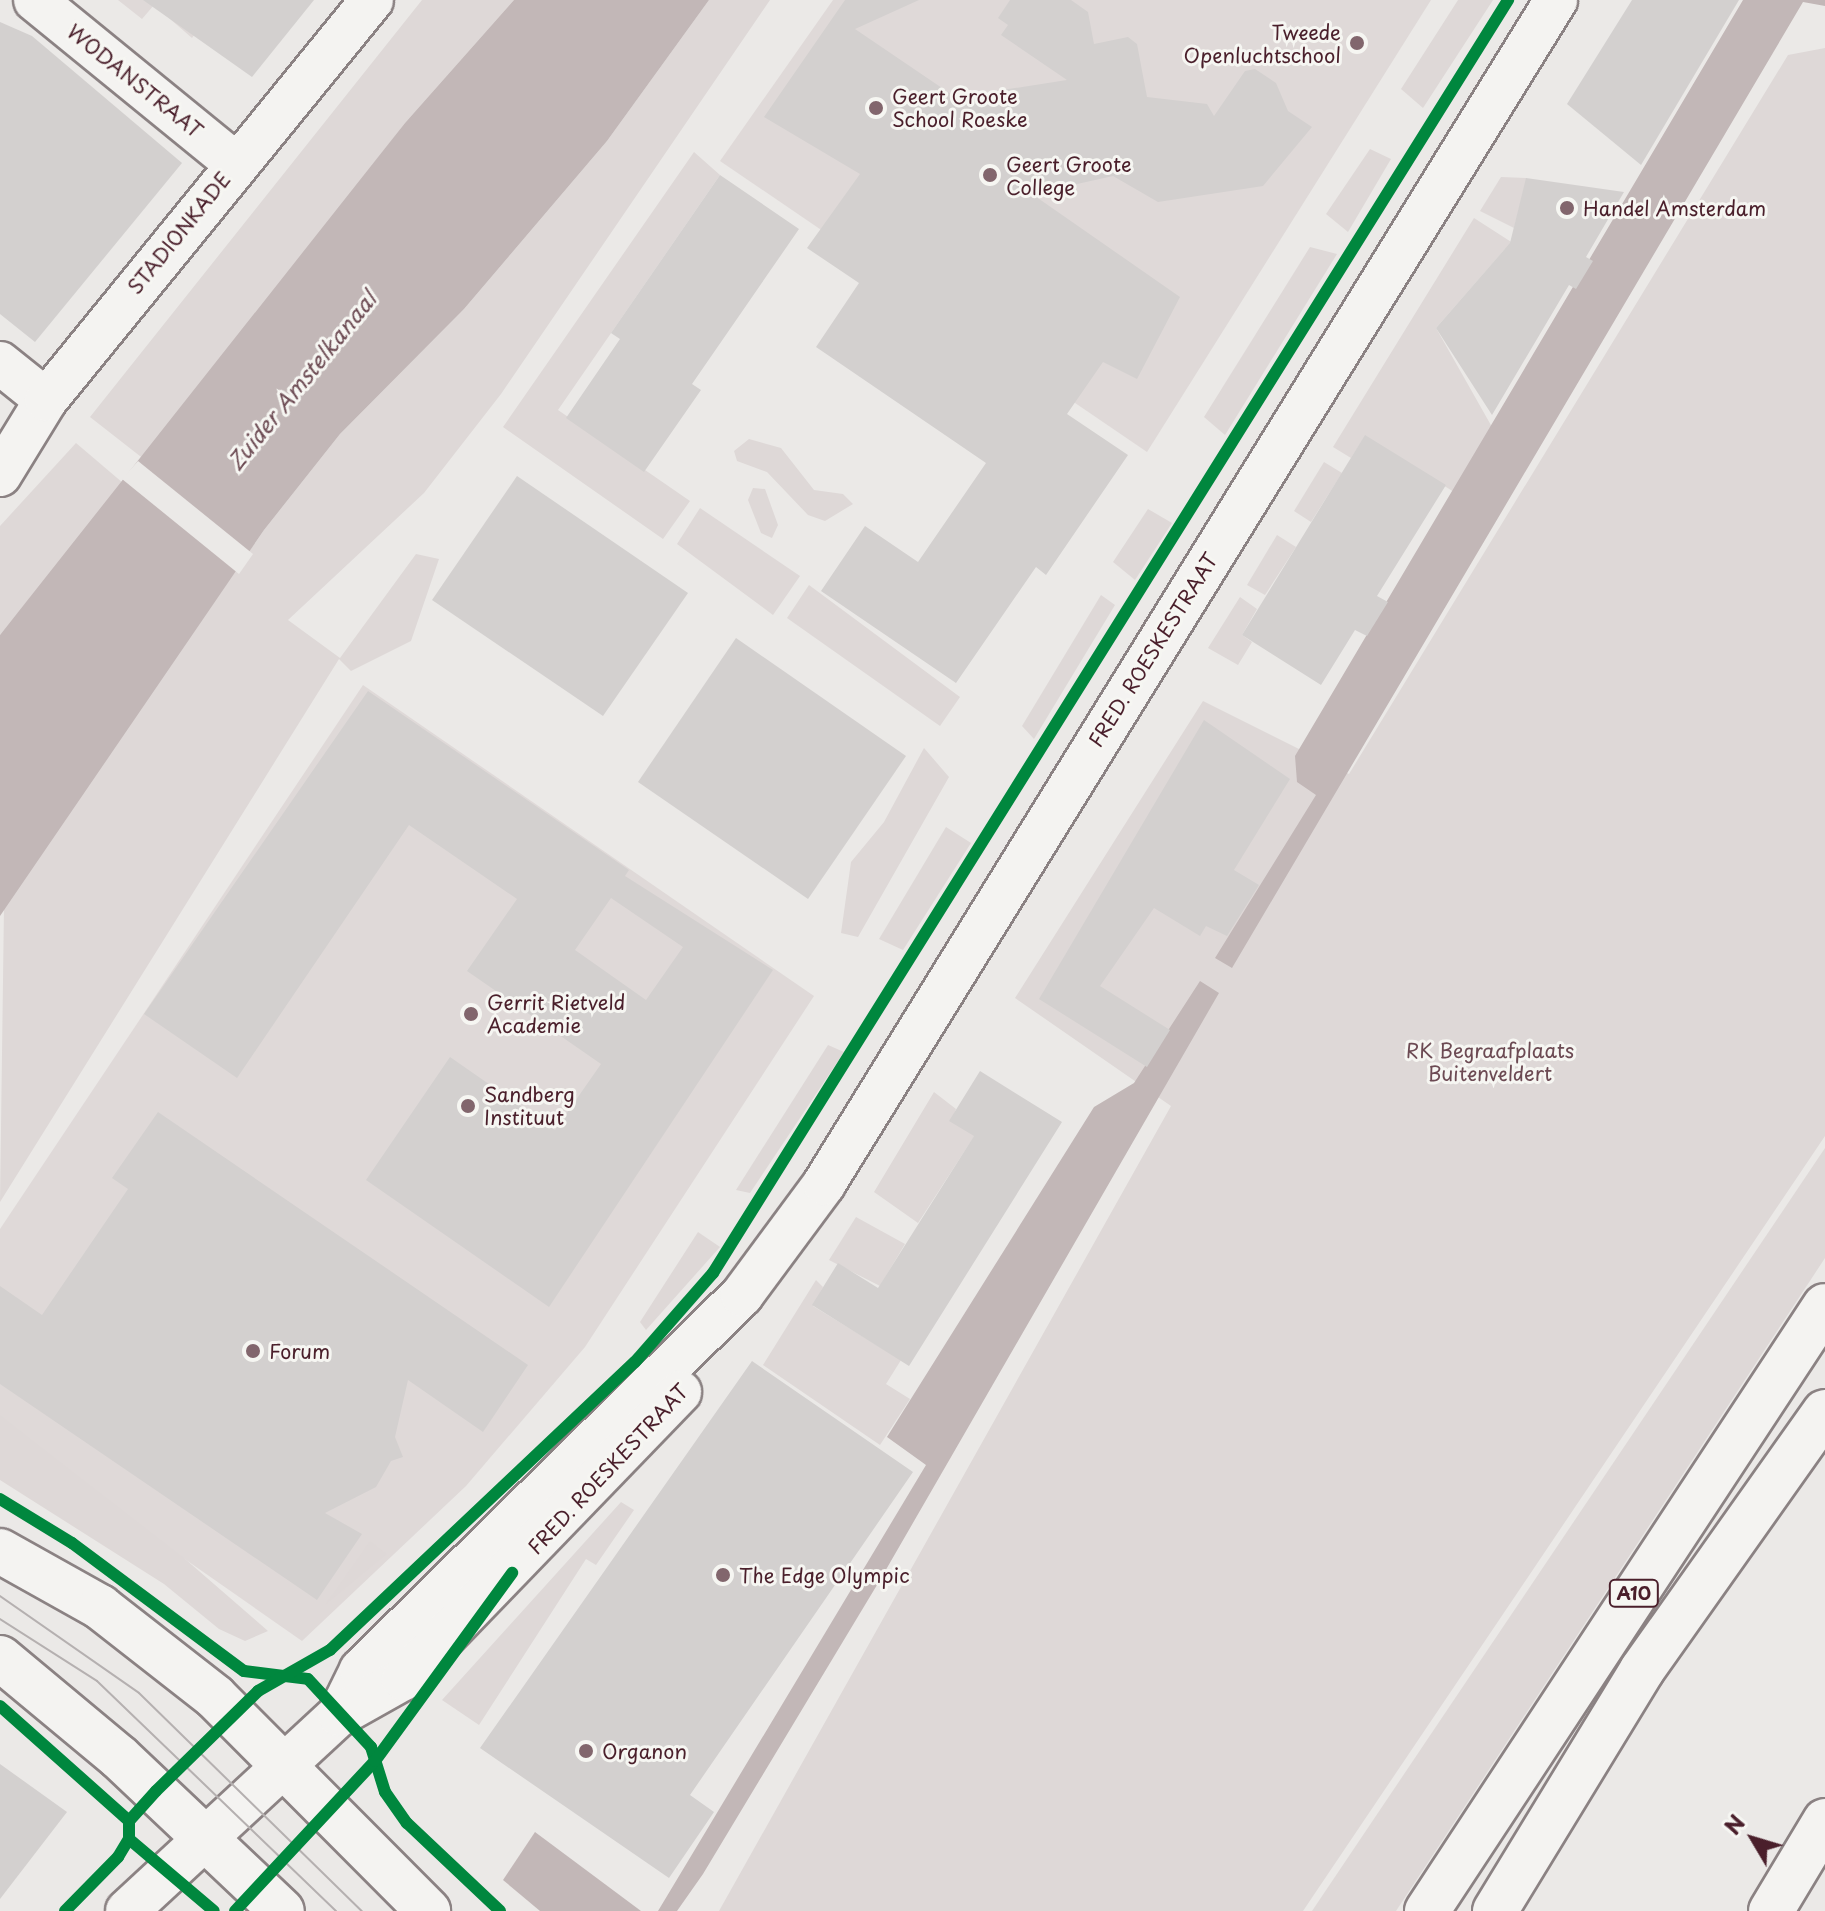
<!DOCTYPE html>
<style>
body{margin:0}
#map{position:relative;width:1825px;height:1911px;overflow:hidden;background:#ebe9e7;font-family:"Playpen Sans",sans-serif}
div>[style]{position:absolute}
[style*='--x']{left:calc(var(--x)*1px);top:calc(var(--y)*1px);width:calc(var(--w)*1px);rotate:calc(var(--a)*1deg)}
.built>*{inset:0;background:#dfd9d8}
.green>*{inset:0;background:#ded8d7}
.water>*{inset:0;background:#c2b7b7}
.pier>*{inset:0;background:#ebe9e7}
.building>*{inset:0;background:#d3d0cf}
.roads{filter:drop-shadow(2px 0 #8b8283) drop-shadow(-2px 0 #8b8283) drop-shadow(0 2px #8b8283) drop-shadow(0 -2px #8b8283)}
.minor>*{height:42px;margin:-21px;padding:0 21px;transform-origin:21px;border-radius:21px;background:#f4f3f1}
.major>*{height:44px;margin:-22px;padding:0 22px;transform-origin:22px;border-radius:22px;background:#f4f3f1}
.highway>*{height:44px;margin:-22px;padding:0 22px;transform-origin:22px;border-radius:22px;background:#f4f3f1}
.tram>*{height:2px;margin:-1px;padding:0 1px;transform-origin:1px;border-radius:1px;background:#b5b0b0}
.cycleway>*{height:12px;margin:-6px;padding:0 6px;transform-origin:6px;border-radius:6px;background:#00873e}
.dots>*{width:22px;height:22px;translate:-50% -50%;box-sizing:border-box;border:4px solid #f6f6f2;border-radius:50%}
span{translate:-50% -50%;white-space:nowrap;text-align:center;line-height:1.15;-webkit-text-stroke:6px #f6f6f2;paint-order:stroke}
.shield-label span{padding:2px 6px;background:#f6f6f2;border:2px solid;border-radius:6px;-webkit-text-stroke-width:0}
.shield-label{font-size:18px;color:#4a1f2b;font-weight:700}
.poi-label{font-size:20px;color:#4a1f2b}
.right{translate:-100% -50%;text-align:right}
.left{translate:0 -50%;text-align:left}
.street-label{font-size:20px;color:#4a1f2b}
.park-label{font-size:20px;color:#6c4a53}
.water-label{font-size:22px;color:#6e4d55;font-style:italic}
.north{position:absolute;left:1713px;top:1799px;width:80px;height:80px;-webkit-text-stroke:6px #f6f6f2;paint-order:stroke;rotate:308deg;font-size:22px;font-weight:700;line-height:32px;text-align:center;color:#4a1f2b}
.north::after{content:'';display:block;margin:auto;width:28px;height:36px;background:#4a1f2b;clip-path:polygon(50% 0,100% 100%,50% 72%,0 100%)}
</style>
<div id="map">
<div class="built">
<i style="clip-path:polygon(118px 0,198px 0,212px 11px,192px 38px,154px 5px,142px 19px)"></i>
<i style="clip-path:polygon(833px 0,1431px 0,1147px 452px,720px 161px)"></i>
<i style="clip-path:polygon(363px 685px,814px 996px,585px 1347px,466px 1486px,302px 1641px,0 1430px,0 1229px)"></i>
</div>
<div class="green">
<i style="clip-path:polygon(422px 0,514px 0,405px 123px,145px 460px,90px 417px)"></i>
<i style="clip-path:polygon(709px 0,770px 0,501px 394px,424px 493px,288px 620px,340px 658px,416px 554px,439px 559px,411px 641px,351px 671px,339px 659px,0 1202px,4px 906px,264px 530px,340px 434px,464px 309px,607px 141px)"></i>
<i style="clip-path:polygon(1458px 0,1493px 0,1423px 108px,1401px 89px)"></i>
<i style="clip-path:polygon(1825px 48px,1825px 1136px,1303px 1911px,719px 1911px,1171px 1106px,1015px 998px,1203px 701px,1349px 774px,1788px 55px)"></i>
<i style="clip-path:polygon(1370px 149px,1391px 159px,1348px 232px,1326px 214px)"></i>
<i style="clip-path:polygon(694px 152px,720px 175px,558px 410px,690px 501px,663px 539px,503px 427px)"></i>
<i style="clip-path:polygon(1501px 177px,1527px 178px,1514px 228px,1480px 211px)"></i>
<i style="clip-path:polygon(1474px 218px,1536px 258px,1505px 249px,1436px 328px,1492px 427px,1454px 492px,1365px 436px,1351px 458px,1333px 447px)"></i>
<i style="clip-path:polygon(1310px 247px,1337px 254px,1225px 435px,1204px 417px)"></i>
<i style="clip-path:polygon(749px 439px,781px 448px,814px 490px,843px 494px,853px 504px,825px 521px,808px 515px,767px 472px,737px 461px,734px 451px)"></i>
<i style="clip-path:polygon(76px 443px,123px 483px,0 635px,0 526px)"></i>
<i style="clip-path:polygon(1324px 462px,1342px 473px,1311px 522px,1294px 511px)"></i>
<i style="clip-path:polygon(753px 488px,765px 489px,778px 525px,772px 538px,761px 533px,748px 500px)"></i>
<i style="clip-path:polygon(700px 508px,800px 576px,773px 615px,677px 544px)"></i>
<i style="clip-path:polygon(1148px 509px,1172px 523px,1135px 580px,1113px 562px)"></i>
<i style="clip-path:polygon(1277px 535px,1296px 547px,1265px 595px,1247px 585px)"></i>
<i style="clip-path:polygon(809px 585px,960px 697px,940px 726px,787px 618px)"></i>
<i style="clip-path:polygon(1101px 595px,1115px 605px,1034px 739px,1022px 726px)"></i>
<i style="clip-path:polygon(1240px 597px,1257px 609px,1242px 635px,1252px 642px,1238px 665px,1208px 648px)"></i>
<i style="clip-path:polygon(924px 748px,949px 777px,858px 937px,841px 933px,851px 862px,884px 822px)"></i>
<i style="clip-path:polygon(946px 827px,971px 843px,903px 950px,879px 939px)"></i>
<i style="clip-path:polygon(828px 1045px,844px 1052px,750px 1193px,736px 1190px)"></i>
<i style="clip-path:polygon(934px 1092px,956px 1109px,952px 1120px,975px 1135px,918px 1223px,874px 1192px)"></i>
<i style="clip-path:polygon(1825px 1148px,1825px 1258px,1396px 1911px,1312px 1911px)"></i>
<i style="clip-path:polygon(856px 1217px,905px 1244px,880px 1286px,829px 1260px)"></i>
<i style="clip-path:polygon(698px 1232px,720px 1247px,646px 1330px,640px 1322px)"></i>
<i style="clip-path:polygon(816px 1280px,823px 1287px,813px 1306px,901px 1360px,886px 1384px,910px 1399px,880px 1445px,763px 1365px)"></i>
<i style="clip-path:polygon(0 1415px,184px 1558px,268px 1631px,245px 1641px,219px 1629px,164px 1584px,0 1480px)"></i>
<i style="clip-path:polygon(621px 1502px,634px 1510px,596px 1565px,586px 1559px,479px 1725px,442px 1700px)"></i>
<i style="clip-path:polygon(370px 1541px,387px 1554px,325px 1605px)"></i>
</div>
<div class="water">
<i style="clip-path:polygon(514px 0,709px 0,607px 141px,464px 309px,340px 434px,264px 530px,0 916px,0 635px,405px 123px)"></i>
<i style="clip-path:polygon(1743px 0,1825px 0,1825px 6px,1803px 2px,1232px 968px,1215px 958px,1316px 795px,1297px 782px,1295px 756px)"></i>
<i style="clip-path:polygon(1200px 981px,1219px 993px,880px 1580px,703px 1874px,677px 1911px,658px 1911px,926px 1465px,887px 1437px,1094px 1107px,1134px 1083px)"></i>
<i style="clip-path:polygon(535px 1832px,641px 1911px,540px 1911px,503px 1880px)"></i>
</div>
<div class="pier">
<i style="clip-path:polygon(138px 461px,253px 554px,239px 574px,122px 479px)"></i>
</div>
<div class="building">
<i style="clip-path:polygon(143px 0,314px 0,252px 77px)"></i>
<i style="clip-path:polygon(845px 0,919px 0,855px 29px,970px 107px,996px 91px,1067px 80px,1001px 35px,1008px 25px,998px 18px,1010px 0,1071px 0,1088px 12px,1094px 44px,1128px 37px,1137px 44px,1147px 97px,1207px 104px,1214px 116px,1245px 71px,1255px 69px,1276px 83px,1288px 111px,1312px 127px,1263px 186px,1158px 202px,1113px 176px,1032px 194px,1180px 297px,1137px 379px,1103px 362px,1067px 414px,1128px 455px,1046px 575px,1036px 567px,956px 683px,821px 591px,865px 526px,918px 562px,986px 463px,816px 347px,859px 283px,807px 248px,860px 174px,764px 117px)"></i>
<i style="clip-path:polygon(1632px 0,1739px 0,1641px 165px,1567px 104px)"></i>
<i style="clip-path:polygon(0 22px,32px 36px,182px 163px,35px 342px,0 314px)"></i>
<i style="clip-path:polygon(720px 175px,799px 229px,692px 384px,701px 390px,644px 472px,566px 418px,620px 339px,611px 333px)"></i>
<i style="clip-path:polygon(1526px 178px,1624px 192px,1586px 257px,1593px 261px,1576px 289px,1569px 285px,1492px 415px,1436px 328px,1510px 243px)"></i>
<i style="clip-path:polygon(1365px 435px,1446px 485px,1377px 596px,1388px 602px,1367px 636px,1355px 630px,1321px 685px,1242px 635px)"></i>
<i style="clip-path:polygon(517px 476px,688px 593px,603px 716px,432px 600px)"></i>
<i style="clip-path:polygon(736px 638px,906px 756px,808px 899px,638px 782px)"></i>
<i style="clip-path:polygon(evenodd,368px 691px,629px 870px,625px 876px,773px 970px,549px 1307px,366px 1180px,450px 1057px,555px 1130px,601px 1064px,467px 971px,517px 899px,409px 825px,237px 1078px,144px 1014px,368px 691px,611px 898px,683px 947px,646px 1000px,575px 950px,611px 898px)"></i>
<i style="clip-path:polygon(1204px 720px,1290px 779px,1234px 870px,1259px 885px,1227px 936px,1206px 926px,1200px 936px,1154px 908px,1100px 986px,1170px 1030px,1147px 1067px,1039px 999px)"></i>
<i style="clip-path:polygon(980px 1071px,1062px 1122px,909px 1366px,812px 1305px,838px 1263px,878px 1288px,974px 1136px,949px 1121px)"></i>
<i style="clip-path:polygon(158px 1112px,528px 1365px,483px 1432px,408px 1380px,395px 1437px,403px 1457px,391px 1461px,376px 1487px,325px 1513px,362px 1534px,317px 1600px,0 1384px,0 1286px,42px 1315px,128px 1189px,112px 1178px)"></i>
<i style="clip-path:polygon(752px 1361px,913px 1472px,690px 1795px,714px 1812px,669px 1878px,480px 1748px)"></i>
<i style="clip-path:polygon(0 1764px,67px 1812px,0 1899px)"></i>
</div>
<div class="roads">
<div class="minor">
<i style="--x:35;--y:0;--w:258;--a:39.2"></i>
<i style="--x:0;--y:363;--w:59;--a:38.8"></i>
<i style="--x:0;--y:475;--w:88;--a:-58.5"></i>
<i style="--x:46;--y:400;--w:516;--a:-50.82"></i>
<i style="--x:339;--y:1715;--w:50;--a:-63.9"></i>
<i style="--x:361;--y:1670;--w:535;--a:-44.55"></i>
<i style="--x:742;--y:1295;--w:138;--a:-53.5"></i>
<i style="--x:824;--y:1184;--w:1392;--a:-58.27"></i>
<i style="--x:127;--y:1911;--w:289;--a:-42.8"></i>
<i style="--x:339;--y:1715;--w:73;--a:-29.4"></i>
<i style="--x:403;--y:1679;--w:399;--a:-46"></i>
</div>
<div class="major">
<i style="--x:0;--y:1551;--w:115;--a:29.2"></i>
<i style="--x:100;--y:1607;--w:146;--a:38"></i>
<i style="--x:215;--y:1697;--w:302;--a:45.1"></i>
<i style="--x:0;--y:1658;--w:155;--a:39.8"></i>
<i style="--x:119;--y:1757;--w:224;--a:43.4"></i>
</div>
<div class="highway">
<i style="--x:1427;--y:1911;--w:724;--a:-56.66"></i>
<i style="--x:1495;--y:1911;--w:282;--a:-58.6"></i>
<i style="--x:1642;--y:1670;--w:316;--a:-54.7"></i>
<i style="--x:1771;--y:1911;--w:105;--a:-59"></i>
</div>
</div>
<div class="tram">
<i style="--x:0;--y:1596;--w:169;--a:34.9"></i>
<i style="--x:139;--y:1693;--w:312;--a:44.4"></i>
<i style="--x:0;--y:1619;--w:115;--a:32.6"></i>
<i style="--x:97;--y:1681;--w:332;--a:43.9"></i>
</div>
<div class="cycleway">
<i style="--x:0;--y:1499;--w:84;--a:31.4"></i>
<i style="--x:72;--y:1543;--w:214;--a:36.7"></i>
<i style="--x:244;--y:1671;--w:64;--a:7.1"></i>
<i style="--x:308;--y:1679;--w:93;--a:47.2"></i>
<i style="--x:371;--y:1747;--w:47;--a:72.7"></i>
<i style="--x:385;--y:1792;--w:38;--a:55"></i>
<i style="--x:407;--y:1823;--w:128;--a:43.4"></i>
<i style="--x:0;--y:1706;--w:173;--a:41.7"></i>
<i style="--x:129;--y:1839;--w:111;--a:40.3"></i>
<i style="--x:65;--y:1911;--w:76;--a:-45.5"></i>
<i style="--x:118;--y:1857;--w:21;--a:-59"></i>
<i style="--x:129;--y:1839;--w:18;--a:-90"></i>
<i style="--x:129;--y:1821;--w:40;--a:-48"></i>
<i style="--x:156;--y:1791;--w:143;--a:-44.4"></i>
<i style="--x:258;--y:1691;--w:83;--a:-29.7"></i>
<i style="--x:330;--y:1650;--w:419;--a:-43.4"></i>
<i style="--x:635;--y:1362;--w:118;--a:-48.8"></i>
<i style="--x:713;--y:1273;--w:1501;--a:-58.01"></i>
<i style="--x:235;--y:1911;--w:205;--a:-47"></i>
<i style="--x:375;--y:1761;--w:233;--a:-53.9"></i>
</div>
<div class="dots">
<i style="left:1357px;top:43px;background:#82666d"></i>
<i style="left:876px;top:108px;background:#82666d"></i>
<i style="left:990px;top:175px;background:#82666d"></i>
<i style="left:1567px;top:208px;background:#82666d"></i>
<i style="left:471px;top:1014px;background:#82666d"></i>
<i style="left:468px;top:1106px;background:#82666d"></i>
<i style="left:253px;top:1351px;background:#82666d"></i>
<i style="left:723px;top:1575px;background:#82666d"></i>
<i style="left:586px;top:1751px;background:#82666d"></i>
</div>
<div class="shield-label">
<span style="left:1634px;top:1593px">A10</span>
</div>
<div class="poi-label">
<span class="right" style="left:1341px;top:44px">Tweede<br>Openluchtschool</span>
<span class="left" style="left:892px;top:108px">Geert Groote<br>School Roeske</span>
<span class="left" style="left:1006px;top:176px">Geert Groote<br>College</span>
<span class="left" style="left:1583px;top:208px">Handel Amsterdam</span>
<span class="left" style="left:487px;top:1014px">Gerrit Rietveld<br>Academie</span>
<span class="left" style="left:484px;top:1106px">Sandberg<br>Instituut</span>
<span class="left" style="left:269px;top:1351px">Forum</span>
<span class="left" style="left:739px;top:1575px">The Edge Olympic</span>
<span class="left" style="left:602px;top:1751px">Organon</span>
</div>
<div class="street-label">
<span style="left:135px;top:81px;rotate:39deg">WODANSTRAAT</span>
<span style="left:179px;top:233px;rotate:-51deg">STADIONKADE</span>
<span style="left:1153px;top:650px;rotate:-58deg">FRED. ROESKESTRAAT</span>
<span style="left:608px;top:1469px;rotate:-47deg">FRED. ROESKESTRAAT</span>
</div>
<div class="park-label">
<span style="left:1490px;top:1062px">RK Begraafplaats<br>Buitenveldert</span>
</div>
<div class="water-label">
<span style="left:301px;top:380px;rotate:-51deg">Zuider Amstelkanaal</span>
</div>
<div class="north">N</div>
</div>
